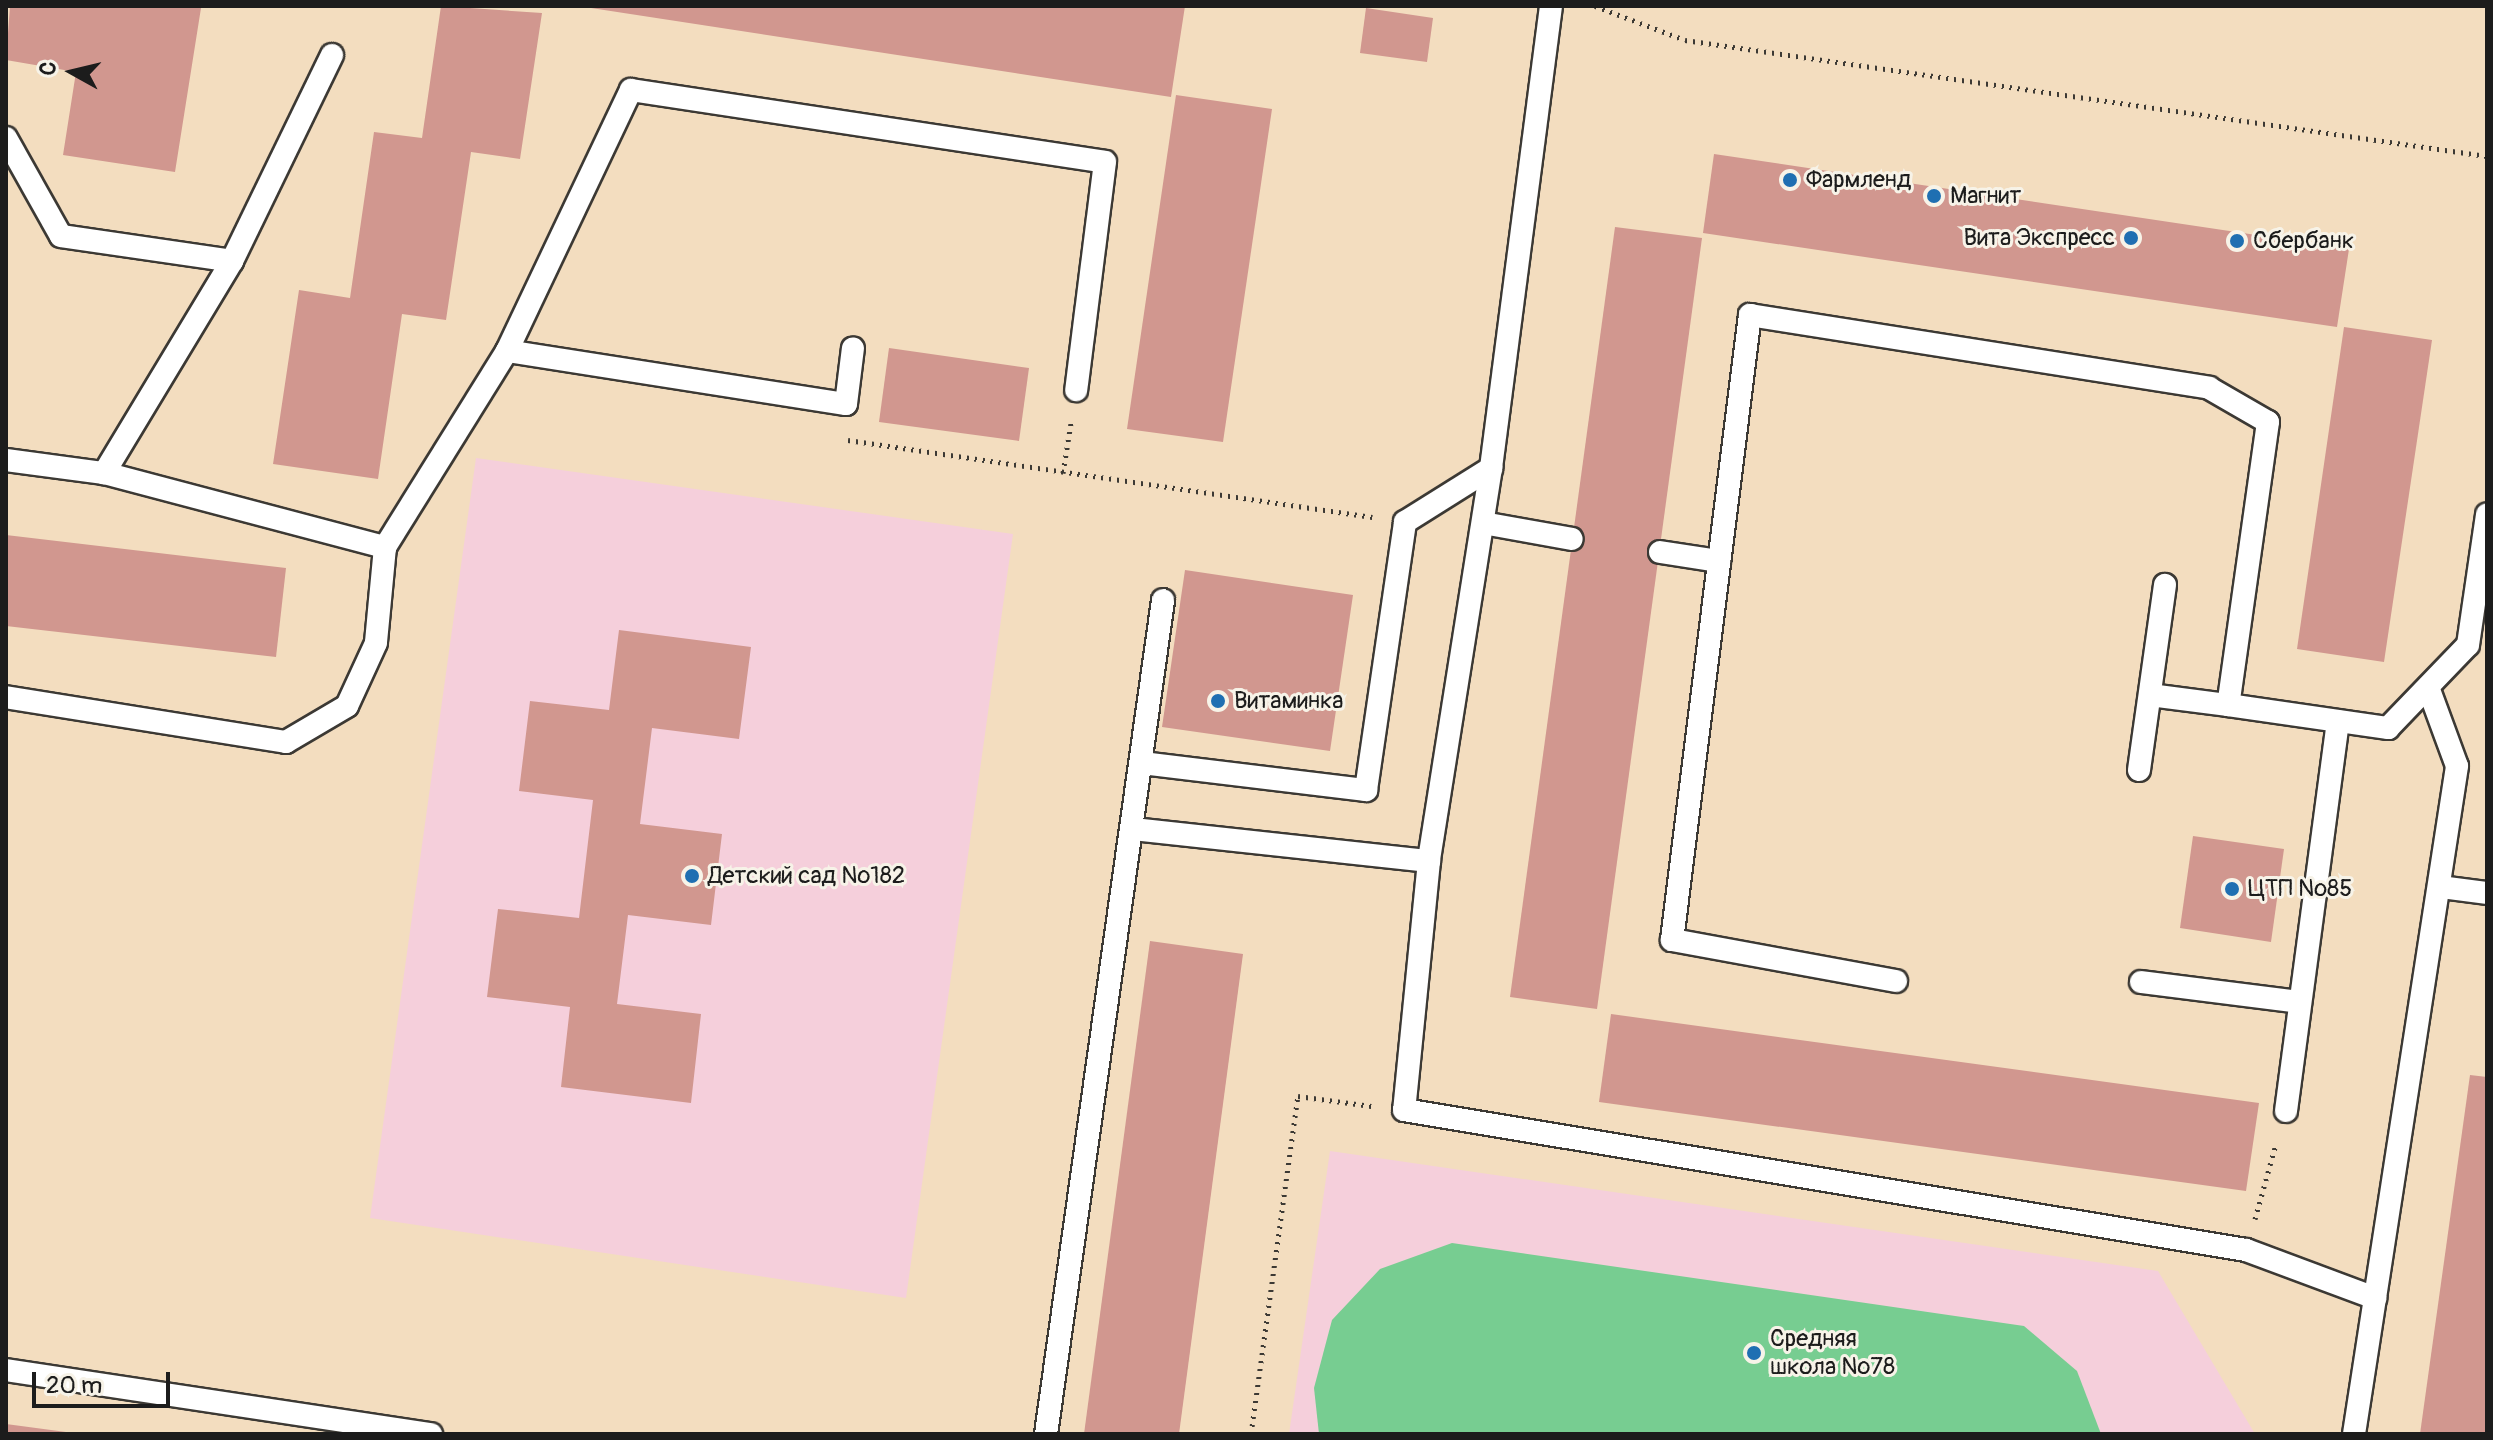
<!DOCTYPE html>
<meta charset="utf-8">
<style>
body{margin:0}
#map{position:relative;width:2493px;height:1440px;overflow:hidden;background:#f3ddbf;font-family:Pangolin,sans-serif}
div>[style]{position:absolute}
[style*='--x']{left:calc(var(--x)*1px);top:calc(var(--y)*1px);width:calc(var(--w)*1px);rotate:calc(var(--a)*1deg)}
.built>*{inset:0;background:#f5cfdb}
.green>*{inset:0;background:#77cd91}
.building>*{inset:0;background:#d1978f}
.path>*{height:5px;margin-top:-2.5px;transform-origin:0;background:repeating-linear-gradient(90deg,#3c3934 0 2px,transparent 0 8px)}
.roads{filter:drop-shadow(2px 0 #3c3934) drop-shadow(-2px 0 #3c3934) drop-shadow(0 2px #3c3934) drop-shadow(0 -2px #3c3934)}
.lane>*{height:22px;margin:-11px;padding:0 11px;transform-origin:11px;border-radius:11px;background:#fff}
.dots>*{width:22px;height:22px;translate:-50% -50%;box-sizing:border-box;border:4px solid #f7f3e8;border-radius:50%}
span{translate:-50% -50%;white-space:nowrap;text-align:center;line-height:1.15;-webkit-text-stroke:6px #f7f3e8;paint-order:stroke}
.poi-label{font-size:24px;color:#1c1c1c}
.left{translate:0 -50%;text-align:left}
.right{translate:-100% -50%;text-align:right}
.frame{position:absolute;inset:0;border:8px solid #1c1c1c;pointer-events:none}
.north{position:absolute;left:32px;top:32px;width:80px;height:80px;-webkit-text-stroke:6px #f7f3e8;paint-order:stroke;rotate:278deg;font-size:22px;font-weight:700;line-height:32px;text-align:center;color:#1c1c1c}
.north::after{content:'';display:block;margin:auto;width:28px;height:36px;background:#1c1c1c;clip-path:polygon(50% 0,100% 100%,50% 72%,0 100%)}
.scale{position:absolute;left:32px;top:1372px;width:138px;height:36px;box-sizing:border-box;border:4px solid #1c1c1c;border-top:0;padding-left:10px;font-size:24px;line-height:28px;white-space:nowrap;color:#1c1c1c;-webkit-text-stroke:6px #f7f3e8;paint-order:stroke}
</style>
<div id="map">
<div class="built">
<i style="clip-path:polygon(476px 458px,1013px 534px,906px 1298px,370px 1218px)"></i>
<i style="clip-path:polygon(1330px 1151px,2158px 1271px,2255px 1434px,1289px 1434px)"></i>
</div>
<div class="green">
<i style="clip-path:polygon(1452px 1243px,2024px 1326px,2077px 1371px,2101px 1434px,1319px 1434px,1314px 1388px,1332px 1320px,1380px 1269px)"></i>
</div>
<div class="building">
<i style="clip-path:polygon(10px 6px,201px 8px,175px 172px,63px 155px,76px 72px,6px 60px)"></i>
<i style="clip-path:polygon(441px 6px,542px 13px,520px 159px,471px 152px,446px 320px,402px 314px,378px 479px,273px 464px,299px 290px,350px 298px,374px 132px,422px 138px)"></i>
<i style="clip-path:polygon(578px 6px,1185px 6px,1171px 97px)"></i>
<i style="clip-path:polygon(1366px 8px,1433px 18px,1427px 62px,1360px 53px)"></i>
<i style="clip-path:polygon(1176px 95px,1272px 109px,1223px 442px,1127px 429px)"></i>
<i style="clip-path:polygon(1714px 154px,2349px 249px,2337px 327px,1703px 233px)"></i>
<i style="clip-path:polygon(1615px 227px,1702px 238px,1597px 1009px,1510px 997px)"></i>
<i style="clip-path:polygon(2344px 327px,2432px 340px,2384px 662px,2297px 649px)"></i>
<i style="clip-path:polygon(889px 348px,1029px 368px,1019px 441px,879px 422px)"></i>
<i style="clip-path:polygon(6px 535px,286px 568px,276px 657px,6px 626px)"></i>
<i style="clip-path:polygon(1185px 570px,1353px 595px,1330px 751px,1162px 727px)"></i>
<i style="clip-path:polygon(619px 630px,751px 647px,739px 739px,652px 728px,640px 824px,722px 834px,711px 925px,628px 915px,617px 1004px,701px 1014px,691px 1103px,561px 1087px,570px 1007px,487px 997px,498px 909px,579px 918px,593px 800px,519px 791px,530px 701px,609px 710px)"></i>
<i style="clip-path:polygon(2193px 836px,2284px 849px,2271px 942px,2180px 928px)"></i>
<i style="clip-path:polygon(1150px 941px,1243px 954px,1179px 1434px,1084px 1434px)"></i>
<i style="clip-path:polygon(1611px 1014px,2259px 1103px,2246px 1191px,1599px 1102px)"></i>
<i style="clip-path:polygon(2470px 1075px,2487px 1077px,2487px 1434px,2420px 1434px)"></i>
<i style="clip-path:polygon(6px 1424px,66px 1432px,66px 1434px,6px 1434px)"></i>
</div>
<div class="path">
<i style="--x:1595;--y:6;--w:96;--a:20.7"></i>
<i style="--x:1685;--y:40;--w:810;--a:8.23"></i>
<i style="--x:848;--y:440;--w:530;--a:8.36"></i>
<i style="--x:1063;--y:473;--w:51;--a:-80.9"></i>
<i style="--x:2255;--y:1219;--w:78;--a:-74.4"></i>
<i style="--x:1251;--y:1434;--w:341;--a:-82.1"></i>
<i style="--x:1298;--y:1096;--w:74;--a:7.8"></i>
</div>
<div class="roads">
<div class="lane">
<i style="--x:6;--y:138;--w:112;--a:60.7"></i>
<i style="--x:61;--y:236;--w:173;--a:8.3"></i>
<i style="--x:232;--y:261;--w:248;--a:121.1"></i>
<i style="--x:232;--y:261;--w:229;--a:-64.1"></i>
<i style="--x:507;--y:351;--w:343;--a:8.9"></i>
<i style="--x:846;--y:404;--w:56;--a:-82.9"></i>
<i style="--x:6;--y:460;--w:99;--a:7.6"></i>
<i style="--x:104;--y:473;--w:291;--a:14.8"></i>
<i style="--x:385;--y:547;--w:96;--a:95.4"></i>
<i style="--x:376;--y:643;--w:69;--a:114.7"></i>
<i style="--x:347;--y:706;--w:71;--a:149.5"></i>
<i style="--x:286;--y:742;--w:284;--a:-170.9"></i>
<i style="--x:1491;--y:468;--w:398;--a:99"></i>
<i style="--x:1429;--y:861;--w:250;--a:95.7"></i>
<i style="--x:1404;--y:1110;--w:854;--a:9.44"></i>
<i style="--x:2246;--y:1250;--w:138;--a:20.4"></i>
<i style="--x:1483;--y:523;--w:90;--a:10.2"></i>
<i style="--x:385;--y:547;--w:231;--a:-58.1"></i>
<i style="--x:507;--y:351;--w:289;--a:-64.6"></i>
<i style="--x:631;--y:90;--w:479;--a:8.6"></i>
<i style="--x:1105;--y:162;--w:230;--a:97.2"></i>
<i style="--x:1660;--y:552;--w:60;--a:8.7"></i>
<i style="--x:2150;--y:695;--w:79;--a:7.3"></i>
<i style="--x:1142;--y:763;--w:226;--a:6.9"></i>
<i style="--x:1366;--y:790;--w:271;--a:-81.7"></i>
<i style="--x:1405;--y:522;--w:102;--a:-32.1"></i>
<i style="--x:1491;--y:468;--w:466;--a:-82.6"></i>
<i style="--x:2139;--y:770;--w:187;--a:-82"></i>
<i style="--x:1133;--y:829;--w:298;--a:6.2"></i>
<i style="--x:2441;--y:887;--w:46;--a:7.4"></i>
<i style="--x:1896;--y:981;--w:228;--a:-169.6"></i>
<i style="--x:1672;--y:940;--w:630;--a:-82.89"></i>
<i style="--x:1750;--y:315;--w:465;--a:9"></i>
<i style="--x:2209;--y:388;--w:68;--a:30"></i>
<i style="--x:2268;--y:422;--w:286;--a:98"></i>
<i style="--x:2228;--y:705;--w:162;--a:8.2"></i>
<i style="--x:2388;--y:728;--w:115;--a:-46.1"></i>
<i style="--x:2468;--y:645;--w:132;--a:-81.7"></i>
<i style="--x:2141;--y:982;--w:160;--a:7.2"></i>
<i style="--x:2286;--y:1111;--w:393;--a:-82.4"></i>
<i style="--x:6;--y:1370;--w:430;--a:8.6"></i>
<i style="--x:1046;--y:1434;--w:842;--a:-82.01"></i>
<i style="--x:2354;--y:1434;--w:676;--a:-81.23"></i>
<i style="--x:2457;--y:766;--w:84;--a:-110.2"></i>
</div>
</div>
<div class="dots">
<i style="left:1790px;top:180px;background:#1f6fb2"></i>
<i style="left:1934px;top:196px;background:#1f6fb2"></i>
<i style="left:2131px;top:238px;background:#1f6fb2"></i>
<i style="left:2237px;top:241px;background:#1f6fb2"></i>
<i style="left:1218px;top:701px;background:#1f6fb2"></i>
<i style="left:692px;top:876px;background:#1f6fb2"></i>
<i style="left:2232px;top:889px;background:#1f6fb2"></i>
<i style="left:1754px;top:1353px;background:#1f6fb2"></i>
</div>
<div class="poi-label">
<span class="left" style="left:1806px;top:180px">Фармленд</span>
<span class="left" style="left:1950px;top:196px">Магнит</span>
<span class="right" style="left:2115px;top:238px">Вита Экспресс</span>
<span class="left" style="left:2253px;top:241px">Сбербанк</span>
<span class="left" style="left:1234px;top:701px">Витаминка</span>
<span class="left" style="left:708px;top:876px">Детский сад №182</span>
<span class="left" style="left:2248px;top:889px">ЦТП №85</span>
<span class="left" style="left:1770px;top:1353px">Средняя<br>школа №78</span>
</div>
<div class="frame"></div>
<div class="north">С</div>
<div class="scale">20 m</div>
</div>
